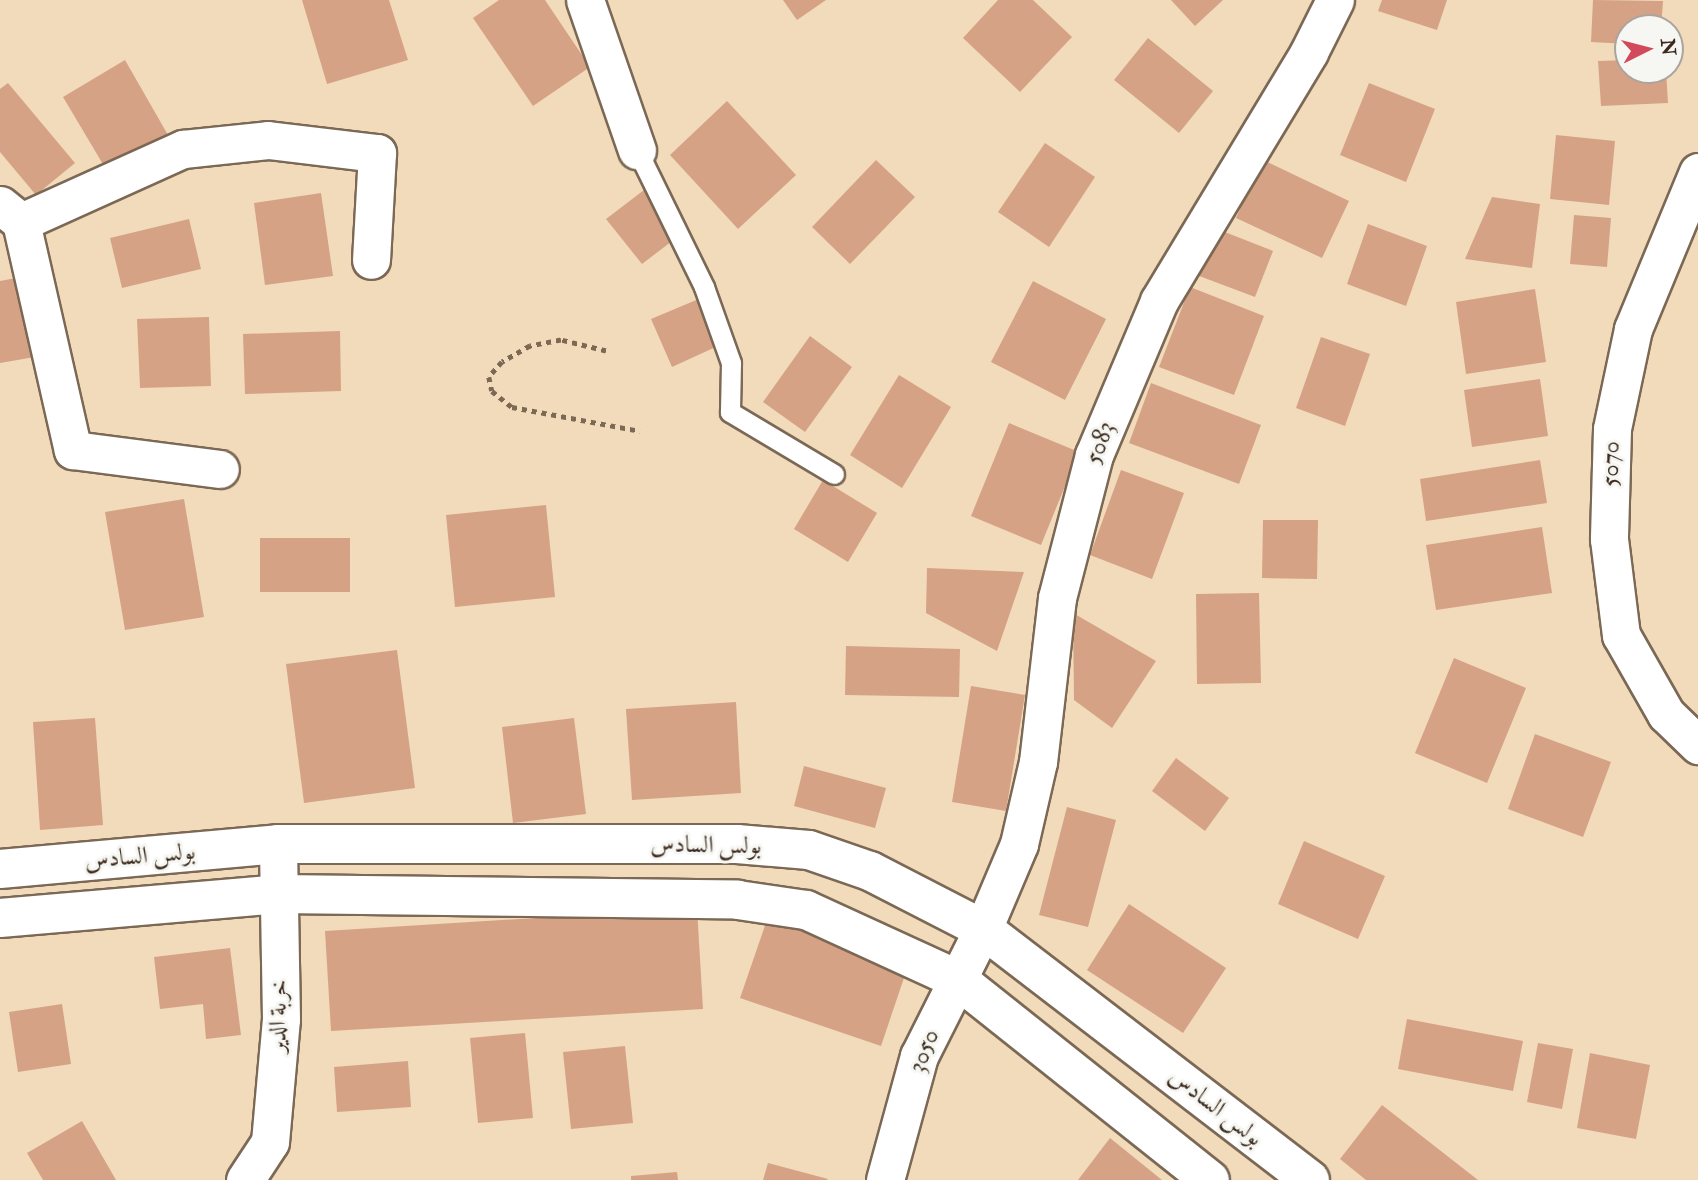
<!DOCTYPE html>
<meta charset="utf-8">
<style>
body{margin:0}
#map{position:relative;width:1698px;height:1180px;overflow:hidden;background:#f1dbbb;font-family:"IM FELL Double Pica",Amiri,serif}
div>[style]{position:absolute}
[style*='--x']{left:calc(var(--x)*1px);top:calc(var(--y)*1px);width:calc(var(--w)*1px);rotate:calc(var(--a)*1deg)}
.building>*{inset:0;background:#d6a285}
.path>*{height:4.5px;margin-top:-2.25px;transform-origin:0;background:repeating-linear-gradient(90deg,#7b6855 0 5px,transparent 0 10px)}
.roads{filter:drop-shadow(2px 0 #7b6855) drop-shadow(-2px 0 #7b6855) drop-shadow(0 2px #7b6855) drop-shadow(0 -2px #7b6855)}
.lane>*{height:19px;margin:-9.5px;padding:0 9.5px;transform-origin:9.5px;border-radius:9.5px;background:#fff}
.street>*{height:37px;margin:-18.5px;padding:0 18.5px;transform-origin:18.5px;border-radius:18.5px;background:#fff}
.secondary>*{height:38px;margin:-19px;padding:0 19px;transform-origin:19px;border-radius:19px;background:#fff}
span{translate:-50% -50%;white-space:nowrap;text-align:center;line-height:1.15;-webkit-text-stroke:6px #f6f6f2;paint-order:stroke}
.street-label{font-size:24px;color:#3b2a1e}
.north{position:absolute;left:1614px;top:14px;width:70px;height:70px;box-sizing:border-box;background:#f6f6f2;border:2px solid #aba49d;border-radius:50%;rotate:84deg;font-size:19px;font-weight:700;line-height:28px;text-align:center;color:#3b2a1e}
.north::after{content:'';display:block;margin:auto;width:24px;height:32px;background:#d1495b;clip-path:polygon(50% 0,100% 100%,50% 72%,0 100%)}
</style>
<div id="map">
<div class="building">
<i style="clip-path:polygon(302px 0,389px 0,408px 60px,327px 84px)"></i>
<i style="clip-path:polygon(499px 0,545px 0,590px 67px,533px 106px,473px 18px)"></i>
<i style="clip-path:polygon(783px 0,826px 0,797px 20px)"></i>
<i style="clip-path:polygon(998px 0,1033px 0,1072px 37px,1020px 92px,963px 38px)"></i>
<i style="clip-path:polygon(1171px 0,1223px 0,1195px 26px)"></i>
<i style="clip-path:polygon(1382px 0,1447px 0,1437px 30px,1378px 11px)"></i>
<i style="clip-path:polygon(1593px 0,1663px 1px,1661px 28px,1628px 28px,1628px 44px,1591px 42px)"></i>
<i style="clip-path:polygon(1148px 38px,1213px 91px,1179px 133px,1114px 80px)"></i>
<i style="clip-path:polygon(125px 60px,168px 135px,107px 171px,63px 97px)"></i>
<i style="clip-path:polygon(1628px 60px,1628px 70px,1666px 70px,1668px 103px,1601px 106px,1598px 61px)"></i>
<i style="clip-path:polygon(8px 83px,75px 163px,36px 195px,0 152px,0 89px)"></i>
<i style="clip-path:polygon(1369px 83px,1435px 109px,1406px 182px,1340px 155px)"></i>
<i style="clip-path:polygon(727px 101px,796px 175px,738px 229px,670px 155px)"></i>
<i style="clip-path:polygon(1556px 135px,1615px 141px,1609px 205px,1550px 199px)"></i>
<i style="clip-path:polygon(1045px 143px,1095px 177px,1049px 247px,998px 212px)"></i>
<i style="clip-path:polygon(876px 160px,915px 197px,850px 264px,812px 227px)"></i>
<i style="clip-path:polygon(1263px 160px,1349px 201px,1322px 258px,1236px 218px)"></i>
<i style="clip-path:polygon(644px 190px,680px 235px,642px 264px,606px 219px)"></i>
<i style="clip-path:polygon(321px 193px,333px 276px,265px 285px,254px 203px)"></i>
<i style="clip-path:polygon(1492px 197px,1540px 204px,1532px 268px,1465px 259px)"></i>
<i style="clip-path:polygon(1574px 215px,1611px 218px,1607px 267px,1570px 264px)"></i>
<i style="clip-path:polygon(189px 219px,201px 269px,122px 288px,110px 238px)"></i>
<i style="clip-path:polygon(1368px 224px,1427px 246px,1406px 306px,1347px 284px)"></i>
<i style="clip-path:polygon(1212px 227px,1273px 251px,1255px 297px,1194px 274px)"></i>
<i style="clip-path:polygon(21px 277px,35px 357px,0 363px,0 281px)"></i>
<i style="clip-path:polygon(1033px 281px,1106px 319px,1065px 400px,991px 362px)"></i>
<i style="clip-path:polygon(1190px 287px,1264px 316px,1234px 395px,1159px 367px)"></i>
<i style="clip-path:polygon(1535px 289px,1546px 362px,1466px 374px,1456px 302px)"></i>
<i style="clip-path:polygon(701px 298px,720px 345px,672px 367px,651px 319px)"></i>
<i style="clip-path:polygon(209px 317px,211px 386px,140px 388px,137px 319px)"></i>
<i style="clip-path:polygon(340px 331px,341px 391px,245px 394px,243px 334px)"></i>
<i style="clip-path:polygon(810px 336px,852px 367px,805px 432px,763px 402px)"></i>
<i style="clip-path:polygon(1321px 337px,1370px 354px,1345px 426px,1296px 408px)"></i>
<i style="clip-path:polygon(899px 375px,951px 407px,902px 488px,850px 455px)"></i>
<i style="clip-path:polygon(1540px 379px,1548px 436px,1472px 447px,1464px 390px)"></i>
<i style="clip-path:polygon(1151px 383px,1261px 425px,1239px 484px,1129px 443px)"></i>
<i style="clip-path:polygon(1009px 423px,1079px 452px,1041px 545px,971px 516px)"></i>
<i style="clip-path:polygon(1540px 460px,1547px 503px,1426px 521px,1420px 479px)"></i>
<i style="clip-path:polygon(1121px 470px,1184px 493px,1152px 579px,1090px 555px)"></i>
<i style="clip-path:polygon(823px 480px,877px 513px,848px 562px,794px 529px)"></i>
<i style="clip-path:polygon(184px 499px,204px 617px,125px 630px,105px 512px)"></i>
<i style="clip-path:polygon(546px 505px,555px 597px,455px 607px,446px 515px)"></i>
<i style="clip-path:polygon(1263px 520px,1318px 520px,1317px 579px,1262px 578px)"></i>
<i style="clip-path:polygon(1542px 527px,1552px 593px,1436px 610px,1426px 545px)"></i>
<i style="clip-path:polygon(260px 538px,350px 538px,350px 592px,260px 592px)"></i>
<i style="clip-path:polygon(927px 568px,1024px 572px,997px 651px,926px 613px)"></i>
<i style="clip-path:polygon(1259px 593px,1261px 683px,1197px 684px,1196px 594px)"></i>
<i style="clip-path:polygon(1073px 613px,1156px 661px,1112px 728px,1074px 700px)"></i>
<i style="clip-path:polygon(846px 646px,960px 649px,959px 697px,845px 695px)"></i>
<i style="clip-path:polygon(397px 650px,415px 788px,304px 803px,286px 664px)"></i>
<i style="clip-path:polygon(1454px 658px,1526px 688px,1487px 783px,1415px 753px)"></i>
<i style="clip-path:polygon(971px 686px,1025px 695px,1006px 811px,952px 802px)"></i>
<i style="clip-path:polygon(736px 702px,741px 793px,632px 800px,626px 709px)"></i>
<i style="clip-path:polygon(95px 718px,103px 825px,40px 830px,33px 722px)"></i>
<i style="clip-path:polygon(574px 718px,586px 814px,513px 823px,502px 727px)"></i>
<i style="clip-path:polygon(1535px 734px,1611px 762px,1583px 837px,1508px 809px)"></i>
<i style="clip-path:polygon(1176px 758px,1229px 798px,1205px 831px,1152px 791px)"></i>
<i style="clip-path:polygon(804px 766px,886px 788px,875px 828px,794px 806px)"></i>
<i style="clip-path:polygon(1067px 807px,1116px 820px,1088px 927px,1039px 915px)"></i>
<i style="clip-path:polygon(1304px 841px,1385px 876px,1358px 939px,1278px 904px)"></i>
<i style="clip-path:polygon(1129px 904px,1226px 968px,1183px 1033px,1087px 970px)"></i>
<i style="clip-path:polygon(697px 908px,703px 1009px,331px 1031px,325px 931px)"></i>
<i style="clip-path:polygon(768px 917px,908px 966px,881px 1046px,740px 998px)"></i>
<i style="clip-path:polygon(230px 948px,241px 1035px,206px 1039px,203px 1004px,160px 1009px,154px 957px)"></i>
<i style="clip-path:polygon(62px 1004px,71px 1064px,18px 1072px,9px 1012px)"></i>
<i style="clip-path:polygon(1407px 1019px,1523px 1041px,1513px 1091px,1398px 1069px)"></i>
<i style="clip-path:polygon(525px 1033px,533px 1118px,478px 1123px,470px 1038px)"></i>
<i style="clip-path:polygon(1538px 1043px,1573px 1049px,1562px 1109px,1527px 1102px)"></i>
<i style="clip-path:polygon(625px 1046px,633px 1123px,571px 1129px,563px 1052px)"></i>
<i style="clip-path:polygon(1590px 1053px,1650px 1065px,1636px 1139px,1577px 1128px)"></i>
<i style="clip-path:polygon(408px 1061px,411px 1107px,337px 1112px,334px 1067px)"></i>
<i style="clip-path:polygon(1382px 1105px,1478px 1180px,1366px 1180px,1340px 1159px)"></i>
<i style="clip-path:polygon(82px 1121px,116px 1180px,43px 1180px,27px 1153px)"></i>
<i style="clip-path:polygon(1110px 1138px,1162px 1180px,1078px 1180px)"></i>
<i style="clip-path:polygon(768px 1163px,828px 1179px,827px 1180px,763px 1180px)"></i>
<i style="clip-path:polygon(677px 1172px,678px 1180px,631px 1180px,631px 1176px)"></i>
</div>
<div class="path">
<i style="--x:606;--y:351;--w:46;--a:-166.3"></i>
<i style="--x:561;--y:340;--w:32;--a:169"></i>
<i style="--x:530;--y:346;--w:32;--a:150"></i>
<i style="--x:502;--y:362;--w:20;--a:131"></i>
<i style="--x:489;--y:377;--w:14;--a:78"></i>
<i style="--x:492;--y:391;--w:26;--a:39"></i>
<i style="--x:512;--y:407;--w:130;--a:10.6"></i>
</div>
<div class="roads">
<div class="lane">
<i style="--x:637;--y:150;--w:153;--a:63.9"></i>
<i style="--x:704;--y:287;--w:81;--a:70.4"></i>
<i style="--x:731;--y:363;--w:49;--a:91.2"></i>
<i style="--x:730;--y:412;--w:121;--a:30.8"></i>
</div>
<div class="street">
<i style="--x:585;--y:0;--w:159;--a:70.9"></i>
<i style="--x:1698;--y:172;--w:170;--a:112.5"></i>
<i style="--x:1633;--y:329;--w:102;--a:101.9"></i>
<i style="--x:1612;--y:429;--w:110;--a:91.6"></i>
<i style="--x:1609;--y:539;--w:97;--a:82.9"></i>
<i style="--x:1621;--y:635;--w:91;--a:60.3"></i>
<i style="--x:1666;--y:714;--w:45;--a:44.1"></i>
<i style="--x:0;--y:205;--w:27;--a:39"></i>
<i style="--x:21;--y:222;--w:234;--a:77.2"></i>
<i style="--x:73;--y:450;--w:148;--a:7.4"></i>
<i style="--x:21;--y:222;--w:178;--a:-24.3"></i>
<i style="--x:183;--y:149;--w:85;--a:-6"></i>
<i style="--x:268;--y:140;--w:110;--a:6.8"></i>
<i style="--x:377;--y:153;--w:107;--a:93.2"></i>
<i style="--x:245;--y:1180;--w:45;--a:-56.7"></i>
<i style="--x:270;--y:1142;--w:123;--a:-84.9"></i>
<i style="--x:281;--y:1019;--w:175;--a:-91"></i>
<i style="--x:885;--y:1180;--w:129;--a:-74.7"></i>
<i style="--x:919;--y:1056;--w:142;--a:-63.3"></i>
<i style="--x:983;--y:929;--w:92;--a:-67"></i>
<i style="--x:1019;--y:844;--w:84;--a:-77"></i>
<i style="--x:1038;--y:762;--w:165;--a:-83.4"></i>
<i style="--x:1057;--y:598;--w:148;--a:-75.5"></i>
<i style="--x:1094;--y:455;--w:167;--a:-67.1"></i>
<i style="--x:1159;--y:301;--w:291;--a:-58.9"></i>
<i style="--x:1309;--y:52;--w:58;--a:-63.4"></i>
</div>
<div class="secondary">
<i style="--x:0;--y:869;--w:279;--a:-5.1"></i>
<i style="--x:278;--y:844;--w:459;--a:0"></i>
<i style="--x:737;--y:844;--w:72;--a:4.8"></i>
<i style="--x:809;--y:850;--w:65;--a:19"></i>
<i style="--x:870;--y:871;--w:127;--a:27.2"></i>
<i style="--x:983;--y:929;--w:412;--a:37.5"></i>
<i style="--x:0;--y:918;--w:280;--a:-4.9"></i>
<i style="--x:279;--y:894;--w:459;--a:0.7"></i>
<i style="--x:738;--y:900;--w:69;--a:8.4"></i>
<i style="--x:806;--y:910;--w:166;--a:24.6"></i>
<i style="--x:957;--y:979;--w:323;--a:38.5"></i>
</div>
</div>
<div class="street-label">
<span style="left:1100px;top:443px;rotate:-70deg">5083</span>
<span style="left:1611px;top:464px;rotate:-89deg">5070</span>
<span style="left:706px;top:845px;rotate:1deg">بولس السادس</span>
<span style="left:140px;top:856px;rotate:-5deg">بولس السادس</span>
<span style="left:278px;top:1016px;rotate:-88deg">خربة الدير</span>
<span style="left:924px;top:1051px;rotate:-68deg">3050</span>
<span style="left:1216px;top:1107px;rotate:38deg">بولس السادس</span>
</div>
<div class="north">N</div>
</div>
